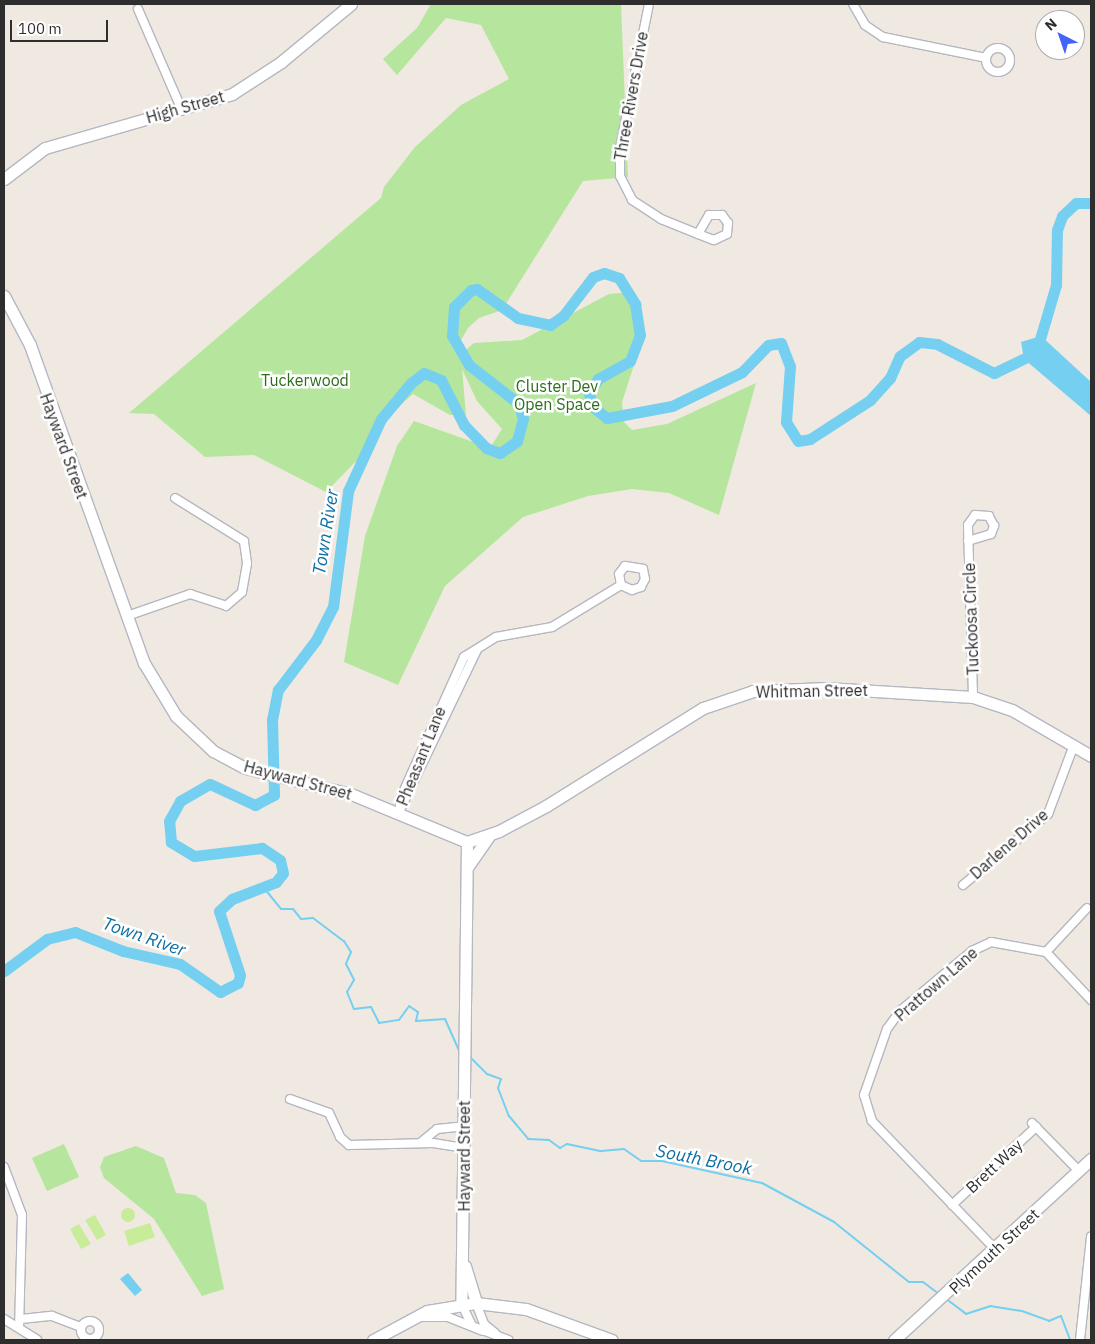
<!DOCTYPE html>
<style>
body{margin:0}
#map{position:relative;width:1095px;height:1344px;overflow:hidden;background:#efe9e1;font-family:"IBM Plex Sans",sans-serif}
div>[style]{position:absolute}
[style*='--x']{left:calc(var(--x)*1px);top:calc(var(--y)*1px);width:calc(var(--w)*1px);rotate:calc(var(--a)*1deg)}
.green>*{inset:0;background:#b6e59e}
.pitch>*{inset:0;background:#c9ec9a}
.round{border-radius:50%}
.water>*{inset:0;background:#75cff0}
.stream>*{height:2px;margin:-1px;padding:0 1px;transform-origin:1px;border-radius:1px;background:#75cff0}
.river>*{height:11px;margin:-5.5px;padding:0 5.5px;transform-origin:5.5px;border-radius:5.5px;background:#75cff0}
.roads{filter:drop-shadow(1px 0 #b4b7c1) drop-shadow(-1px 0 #b4b7c1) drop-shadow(0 1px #b4b7c1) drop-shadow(0 -1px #b4b7c1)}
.street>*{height:8px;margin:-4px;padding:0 4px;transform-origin:4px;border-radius:4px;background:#fff}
.street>.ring{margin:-4px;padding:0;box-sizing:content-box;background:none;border:8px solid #fff;border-radius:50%}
.secondary>*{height:11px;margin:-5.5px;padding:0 5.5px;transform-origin:5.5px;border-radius:5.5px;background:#fff}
span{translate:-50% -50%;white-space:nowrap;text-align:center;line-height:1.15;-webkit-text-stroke:5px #fff;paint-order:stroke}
.street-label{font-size:16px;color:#2e2e2e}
.park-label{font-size:16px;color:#2c6e1b}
.water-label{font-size:18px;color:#0d6fa3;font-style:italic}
.frame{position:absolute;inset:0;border:5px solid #2e2e2e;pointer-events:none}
.north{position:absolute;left:1035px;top:10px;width:50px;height:50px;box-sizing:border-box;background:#fff;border:1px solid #ababab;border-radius:50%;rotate:319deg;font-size:14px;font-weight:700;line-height:20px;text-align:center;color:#2e2e2e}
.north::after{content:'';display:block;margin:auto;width:18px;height:22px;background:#4264fb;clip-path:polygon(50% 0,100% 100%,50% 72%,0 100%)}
.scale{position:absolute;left:10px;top:20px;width:98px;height:22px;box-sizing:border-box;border:2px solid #2e2e2e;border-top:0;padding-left:6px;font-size:15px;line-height:18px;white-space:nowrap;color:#2e2e2e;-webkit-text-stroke:4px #fff;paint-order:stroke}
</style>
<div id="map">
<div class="green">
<i style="clip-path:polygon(431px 4px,621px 4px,628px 177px,583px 181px,502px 310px,479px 318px,468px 328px,458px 345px,460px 355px,474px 343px,522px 340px,609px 294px,632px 292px,641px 307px,645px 331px,622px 402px,624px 422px,632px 430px,667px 424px,756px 383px,719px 515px,669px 493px,632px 489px,588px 496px,523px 517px,445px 586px,398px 685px,344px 662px,365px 536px,397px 446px,414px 421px,490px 448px,502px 429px,477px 401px,462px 369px,466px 415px,450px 415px,413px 394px,390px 414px,361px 456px,326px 492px,254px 455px,205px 457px,154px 414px,129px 413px,381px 198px,384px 187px,415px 147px,461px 105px,509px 79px,481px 25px,446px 18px,397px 75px,383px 59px,417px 28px)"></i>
<i style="clip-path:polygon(64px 1144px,79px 1177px,47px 1191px,32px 1158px)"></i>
<i style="clip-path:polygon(136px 1146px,164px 1158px,176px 1193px,195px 1195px,206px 1203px,224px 1289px,202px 1296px,154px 1219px,104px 1178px,100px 1167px,104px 1157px)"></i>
</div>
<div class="pitch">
<i class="round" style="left:121px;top:1208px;width:14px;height:14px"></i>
<i style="clip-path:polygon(95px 1215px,106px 1235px,97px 1240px,85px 1220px)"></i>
<i style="clip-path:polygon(150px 1223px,155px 1237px,129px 1246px,124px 1231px)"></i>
<i style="clip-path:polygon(79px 1224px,91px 1244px,81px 1249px,70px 1229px)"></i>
</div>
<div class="water">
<i style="clip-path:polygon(1041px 336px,1091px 382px,1091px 416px,1024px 359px,1021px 342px)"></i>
<i style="clip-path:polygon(128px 1273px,142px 1290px,135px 1296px,120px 1279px)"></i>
</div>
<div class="stream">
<i style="--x:264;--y:888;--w:27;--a:51"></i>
<i style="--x:281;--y:909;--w:12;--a:0"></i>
<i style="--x:293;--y:909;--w:13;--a:51"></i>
<i style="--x:301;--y:919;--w:12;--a:-5"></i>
<i style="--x:313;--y:918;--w:39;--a:37"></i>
<i style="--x:344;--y:941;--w:13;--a:58"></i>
<i style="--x:351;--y:952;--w:13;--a:113"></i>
<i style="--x:346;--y:964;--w:18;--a:63"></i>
<i style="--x:354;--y:980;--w:14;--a:120"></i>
<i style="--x:347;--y:992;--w:18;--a:68"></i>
<i style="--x:354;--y:1009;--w:17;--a:-7"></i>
<i style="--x:371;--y:1007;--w:18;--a:63"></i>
<i style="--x:379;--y:1023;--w:20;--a:-9"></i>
<i style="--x:399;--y:1020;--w:17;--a:-54"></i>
<i style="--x:409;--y:1006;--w:11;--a:34"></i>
<i style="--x:418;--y:1012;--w:9;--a:103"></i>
<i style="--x:416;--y:1021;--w:29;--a:-4"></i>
<i style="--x:445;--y:1019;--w:35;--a:66"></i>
<i style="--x:468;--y:1055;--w:27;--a:45"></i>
<i style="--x:487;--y:1074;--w:15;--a:20"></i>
<i style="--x:501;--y:1079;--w:9;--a:108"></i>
<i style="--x:498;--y:1088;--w:30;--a:69"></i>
<i style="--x:509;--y:1116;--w:30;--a:50"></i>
<i style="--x:528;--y:1139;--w:21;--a:3"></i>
<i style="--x:549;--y:1140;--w:14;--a:36"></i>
<i style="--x:560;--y:1148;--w:8;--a:-30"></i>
<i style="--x:567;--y:1144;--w:35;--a:12"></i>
<i style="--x:601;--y:1151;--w:23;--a:-5"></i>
<i style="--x:624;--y:1149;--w:21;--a:35"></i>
<i style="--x:641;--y:1161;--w:21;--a:0"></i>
<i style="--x:662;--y:1161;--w:102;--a:12.4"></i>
<i style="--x:762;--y:1183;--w:82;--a:28.4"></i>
<i style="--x:834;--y:1222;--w:96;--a:38.7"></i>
<i style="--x:909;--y:1282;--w:14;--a:0"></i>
<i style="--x:923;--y:1282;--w:20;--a:37"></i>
<i style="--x:945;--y:1298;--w:26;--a:37"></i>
<i style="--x:966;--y:1314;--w:25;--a:-18"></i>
<i style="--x:990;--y:1306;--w:32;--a:9"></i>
<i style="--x:1022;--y:1311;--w:29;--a:20"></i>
<i style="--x:1049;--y:1321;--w:13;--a:-23"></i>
<i style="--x:1061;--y:1316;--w:26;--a:69"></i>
</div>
<div class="river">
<i style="--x:1037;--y:349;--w:67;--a:-73.5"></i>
<i style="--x:1056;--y:285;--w:55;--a:-89"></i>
<i style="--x:1057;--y:230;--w:15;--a:-70"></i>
<i style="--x:1062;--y:216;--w:19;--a:-43"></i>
<i style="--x:1076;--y:203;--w:15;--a:0"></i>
<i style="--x:4;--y:971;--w:54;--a:-36.7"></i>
<i style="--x:47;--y:939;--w:29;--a:-14"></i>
<i style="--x:75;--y:932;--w:52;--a:21.6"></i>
<i style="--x:123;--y:951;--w:58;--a:12.8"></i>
<i style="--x:180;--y:964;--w:49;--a:35"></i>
<i style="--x:220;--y:992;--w:20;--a:-27"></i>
<i style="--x:238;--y:983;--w:8;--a:-76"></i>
<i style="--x:240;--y:975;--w:67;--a:-108.2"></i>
<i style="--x:219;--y:911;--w:18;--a:-43"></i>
<i style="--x:232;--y:899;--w:47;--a:-21.1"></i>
<i style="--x:276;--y:882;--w:11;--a:-52"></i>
<i style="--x:283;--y:873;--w:13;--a:-103"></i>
<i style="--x:280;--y:860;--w:22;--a:-146"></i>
<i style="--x:262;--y:848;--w:68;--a:173.3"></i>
<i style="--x:194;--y:856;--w:27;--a:-149"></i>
<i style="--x:171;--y:842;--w:21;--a:-95"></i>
<i style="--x:169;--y:821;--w:23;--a:-61"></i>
<i style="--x:180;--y:801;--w:34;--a:-30"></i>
<i style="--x:210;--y:784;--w:50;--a:25"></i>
<i style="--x:255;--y:805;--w:21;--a:-28"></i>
<i style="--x:274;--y:795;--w:75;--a:-91.5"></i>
<i style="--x:272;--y:720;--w:31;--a:-79"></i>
<i style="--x:278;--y:690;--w:63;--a:-52.8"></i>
<i style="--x:316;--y:640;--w:37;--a:-63"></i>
<i style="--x:333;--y:607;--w:117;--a:-82.6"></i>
<i style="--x:348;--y:491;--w:79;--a:-65.4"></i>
<i style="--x:381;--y:419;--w:47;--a:-50.2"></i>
<i style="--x:411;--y:383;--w:16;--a:-38"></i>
<i style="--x:424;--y:373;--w:18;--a:22"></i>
<i style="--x:441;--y:380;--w:51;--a:62.9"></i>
<i style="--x:464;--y:425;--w:32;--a:46"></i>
<i style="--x:486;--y:448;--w:15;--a:20"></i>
<i style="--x:500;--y:453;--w:21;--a:-35"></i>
<i style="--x:517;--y:441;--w:23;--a:-75"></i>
<i style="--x:523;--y:419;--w:16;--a:-105"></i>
<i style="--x:519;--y:404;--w:63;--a:-142"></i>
<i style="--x:469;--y:365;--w:34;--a:-120"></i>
<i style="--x:452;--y:336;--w:29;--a:-86"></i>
<i style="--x:454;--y:307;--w:24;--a:-45"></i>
<i style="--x:471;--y:290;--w:6;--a:-9"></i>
<i style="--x:477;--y:289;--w:50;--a:35.3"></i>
<i style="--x:518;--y:318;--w:33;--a:12"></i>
<i style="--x:550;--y:325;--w:16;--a:-35"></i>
<i style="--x:563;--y:316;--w:49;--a:-52.4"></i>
<i style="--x:593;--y:277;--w:12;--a:-20"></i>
<i style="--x:604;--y:273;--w:16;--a:18"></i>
<i style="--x:619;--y:278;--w:31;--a:58"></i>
<i style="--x:635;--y:304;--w:31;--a:81"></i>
<i style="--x:640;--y:335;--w:28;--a:111"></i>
<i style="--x:630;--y:361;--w:37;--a:151"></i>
<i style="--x:598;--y:379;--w:17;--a:123"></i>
<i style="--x:589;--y:393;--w:13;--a:77"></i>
<i style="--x:592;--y:406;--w:19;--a:39"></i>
<i style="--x:607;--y:418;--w:66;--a:-10.5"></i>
<i style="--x:672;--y:406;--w:78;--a:-25.9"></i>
<i style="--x:742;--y:372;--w:37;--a:-46"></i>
<i style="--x:768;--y:345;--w:13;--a:-9"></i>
<i style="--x:781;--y:343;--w:25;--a:69"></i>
<i style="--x:790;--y:366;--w:56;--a:94.1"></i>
<i style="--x:786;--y:422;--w:22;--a:58"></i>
<i style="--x:798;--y:441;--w:12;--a:-9"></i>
<i style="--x:810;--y:439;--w:72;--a:-33"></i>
<i style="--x:870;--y:400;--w:30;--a:-48"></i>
<i style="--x:890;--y:378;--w:24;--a:-66"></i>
<i style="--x:900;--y:356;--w:24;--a:-36"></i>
<i style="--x:919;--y:342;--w:18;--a:6"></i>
<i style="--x:937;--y:344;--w:64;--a:27"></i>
<i style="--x:994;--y:373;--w:46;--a:-26"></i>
</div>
<div class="roads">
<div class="street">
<i style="--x:649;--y:4;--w:147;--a:101.4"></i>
<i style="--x:620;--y:148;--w:28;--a:90"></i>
<i style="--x:620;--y:176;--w:27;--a:63"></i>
<i style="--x:632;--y:200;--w:35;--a:33"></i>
<i style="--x:661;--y:219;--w:40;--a:22"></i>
<i style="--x:698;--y:234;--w:14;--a:21"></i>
<i style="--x:711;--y:239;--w:3;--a:18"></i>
<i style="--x:714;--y:240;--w:14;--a:-25"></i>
<i style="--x:727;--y:234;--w:11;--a:-85"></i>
<i style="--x:728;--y:223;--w:10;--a:-127"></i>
<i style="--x:722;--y:215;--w:13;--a:180"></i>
<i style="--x:709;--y:215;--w:22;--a:120"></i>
<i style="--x:853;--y:4;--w:24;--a:60"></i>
<i style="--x:865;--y:25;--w:22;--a:34"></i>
<i style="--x:883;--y:37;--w:105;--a:11.5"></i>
<i style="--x:138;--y:9;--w:110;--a:66.5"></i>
<i class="ring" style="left:986px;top:48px;width:16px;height:16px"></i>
<i style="--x:968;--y:541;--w:24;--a:-17"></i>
<i style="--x:991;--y:534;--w:9;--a:-69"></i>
<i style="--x:994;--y:526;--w:11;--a:-117"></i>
<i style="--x:989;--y:516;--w:14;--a:-176"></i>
<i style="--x:975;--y:515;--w:12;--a:125"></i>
<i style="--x:968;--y:525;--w:2;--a:90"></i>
<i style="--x:968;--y:527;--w:170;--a:88.3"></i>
<i style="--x:127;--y:616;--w:67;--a:-19.2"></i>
<i style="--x:190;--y:594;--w:38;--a:18"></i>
<i style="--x:226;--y:606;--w:21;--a:-41"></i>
<i style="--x:242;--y:592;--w:29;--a:-80"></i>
<i style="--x:247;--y:563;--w:22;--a:-98"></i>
<i style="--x:244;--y:541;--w:81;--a:-148.1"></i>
<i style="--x:399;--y:812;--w:180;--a:-64.3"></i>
<i style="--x:399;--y:813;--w:16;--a:-83"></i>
<i style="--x:401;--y:797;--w:154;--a:-65.8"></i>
<i style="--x:464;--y:657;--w:38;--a:-32"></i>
<i style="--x:496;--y:637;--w:57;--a:-10.1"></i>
<i style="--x:552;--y:627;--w:81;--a:-31.3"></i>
<i style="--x:621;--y:585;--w:11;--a:-100"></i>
<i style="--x:619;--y:574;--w:10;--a:-53"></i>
<i style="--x:625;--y:566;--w:18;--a:9"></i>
<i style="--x:643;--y:569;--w:10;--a:79"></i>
<i style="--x:645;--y:579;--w:9;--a:117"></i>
<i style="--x:641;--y:587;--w:9;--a:162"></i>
<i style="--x:632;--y:590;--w:12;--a:-156"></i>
<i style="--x:963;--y:885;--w:111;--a:-39.9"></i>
<i style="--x:1048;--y:814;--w:74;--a:-69.4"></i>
<i style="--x:1046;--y:952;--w:60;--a:-47"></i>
<i style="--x:290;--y:1099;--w:41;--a:19.7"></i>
<i style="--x:329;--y:1113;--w:26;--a:65"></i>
<i style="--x:340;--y:1137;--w:12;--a:42"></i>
<i style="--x:349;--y:1145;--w:84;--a:-1.4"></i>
<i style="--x:433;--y:1143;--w:31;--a:9"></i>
<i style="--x:1032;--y:1123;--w:67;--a:45.6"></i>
<i style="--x:420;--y:1143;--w:22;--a:-39"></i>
<i style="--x:437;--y:1129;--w:27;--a:-6"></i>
<i style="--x:4;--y:1167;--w:51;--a:69.4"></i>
<i style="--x:22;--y:1215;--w:111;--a:91.5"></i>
<i style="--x:952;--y:1205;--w:115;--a:-42.9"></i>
<i style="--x:996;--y:1250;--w:179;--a:-133.9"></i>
<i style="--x:872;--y:1121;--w:27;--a:-107"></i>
<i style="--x:864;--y:1095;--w:70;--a:-70.8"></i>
<i style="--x:887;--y:1029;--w:22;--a:-54"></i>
<i style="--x:900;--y:1011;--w:94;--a:-39.8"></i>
<i style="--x:972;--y:951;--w:21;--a:-25"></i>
<i style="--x:991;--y:942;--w:56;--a:10.3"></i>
<i style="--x:1046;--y:952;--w:66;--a:46.8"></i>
<i style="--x:461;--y:1303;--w:25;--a:64"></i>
<i style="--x:472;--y:1326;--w:39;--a:21"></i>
<i style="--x:476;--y:1303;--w:22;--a:69"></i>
<i style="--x:484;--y:1324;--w:14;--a:39"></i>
<i style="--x:423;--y:1317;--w:25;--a:0"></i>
<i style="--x:448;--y:1317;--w:37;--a:22"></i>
<i style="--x:4;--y:1319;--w:39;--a:32"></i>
<i style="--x:21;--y:1319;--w:31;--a:-6"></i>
<i style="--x:52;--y:1316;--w:31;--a:21"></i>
<i class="ring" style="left:81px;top:1321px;width:10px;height:10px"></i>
<i style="--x:1080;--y:1340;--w:104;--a:-83.9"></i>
</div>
<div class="secondary">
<i style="--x:4;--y:179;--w:51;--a:-37.1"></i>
<i style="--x:45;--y:148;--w:195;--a:-16.1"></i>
<i style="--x:232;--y:94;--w:59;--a:-33.1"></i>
<i style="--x:281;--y:62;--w:91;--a:-39.6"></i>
<i style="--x:4;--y:296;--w:55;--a:62"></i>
<i style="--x:30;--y:345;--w:338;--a:70.3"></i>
<i style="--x:144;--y:663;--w:62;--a:58.9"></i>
<i style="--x:176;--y:716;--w:51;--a:43.4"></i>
<i style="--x:213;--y:751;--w:36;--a:28"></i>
<i style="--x:245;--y:768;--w:109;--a:13.8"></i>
<i style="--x:351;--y:794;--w:126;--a:22.5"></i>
<i style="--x:467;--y:842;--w:461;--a:90.7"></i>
<i style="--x:467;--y:842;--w:34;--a:-19"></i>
<i style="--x:499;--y:831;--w:53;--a:-28"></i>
<i style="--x:546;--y:806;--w:185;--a:-32"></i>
<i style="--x:703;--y:708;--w:53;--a:-18.8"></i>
<i style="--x:753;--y:691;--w:73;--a:-2.4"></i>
<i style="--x:826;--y:688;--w:147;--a:3.5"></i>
<i style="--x:973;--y:697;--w:41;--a:18.4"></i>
<i style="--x:1012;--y:710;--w:91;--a:30.2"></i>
<i style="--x:468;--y:866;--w:38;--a:-55"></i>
<i style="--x:465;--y:1266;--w:39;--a:73"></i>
<i style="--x:373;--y:1340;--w:61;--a:-28.2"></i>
<i style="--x:427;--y:1311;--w:50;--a:-9.3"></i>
<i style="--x:476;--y:1303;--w:50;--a:6.8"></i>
<i style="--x:526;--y:1309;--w:91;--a:19.8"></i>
<i style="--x:894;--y:1340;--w:268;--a:-42.6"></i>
</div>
</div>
<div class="street-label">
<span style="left:631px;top:96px;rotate:-80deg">Three Rivers Drive</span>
<span style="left:185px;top:107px;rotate:-16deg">High Street</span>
<span style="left:64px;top:446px;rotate:70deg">Hayward Street</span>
<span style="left:971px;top:619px;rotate:-92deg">Tuckoosa Circle</span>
<span style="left:812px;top:691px;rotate:-1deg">Whitman Street</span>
<span style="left:421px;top:756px;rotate:-68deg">Pheasant Lane</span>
<span style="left:298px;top:780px;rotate:15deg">Hayward Street</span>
<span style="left:1009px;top:844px;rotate:-41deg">Darlene Drive</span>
<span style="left:936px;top:984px;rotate:-41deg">Prattown Lane</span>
<span style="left:464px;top:1156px;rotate:-90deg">Hayward Street</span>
<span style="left:994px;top:1166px;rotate:-43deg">Brett Way</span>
<span style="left:994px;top:1251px;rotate:-43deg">Plymouth Street</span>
</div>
<div class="park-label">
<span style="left:305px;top:380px">Tuckerwood</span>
<span style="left:557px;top:395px">Cluster Dev<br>Open Space</span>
</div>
<div class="water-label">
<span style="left:326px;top:532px;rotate:-81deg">Town River</span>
<span style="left:144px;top:937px;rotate:19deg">Town River</span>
<span style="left:704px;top:1160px;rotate:11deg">South Brook</span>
</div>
<div class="frame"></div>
<div class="north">N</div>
<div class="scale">100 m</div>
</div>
